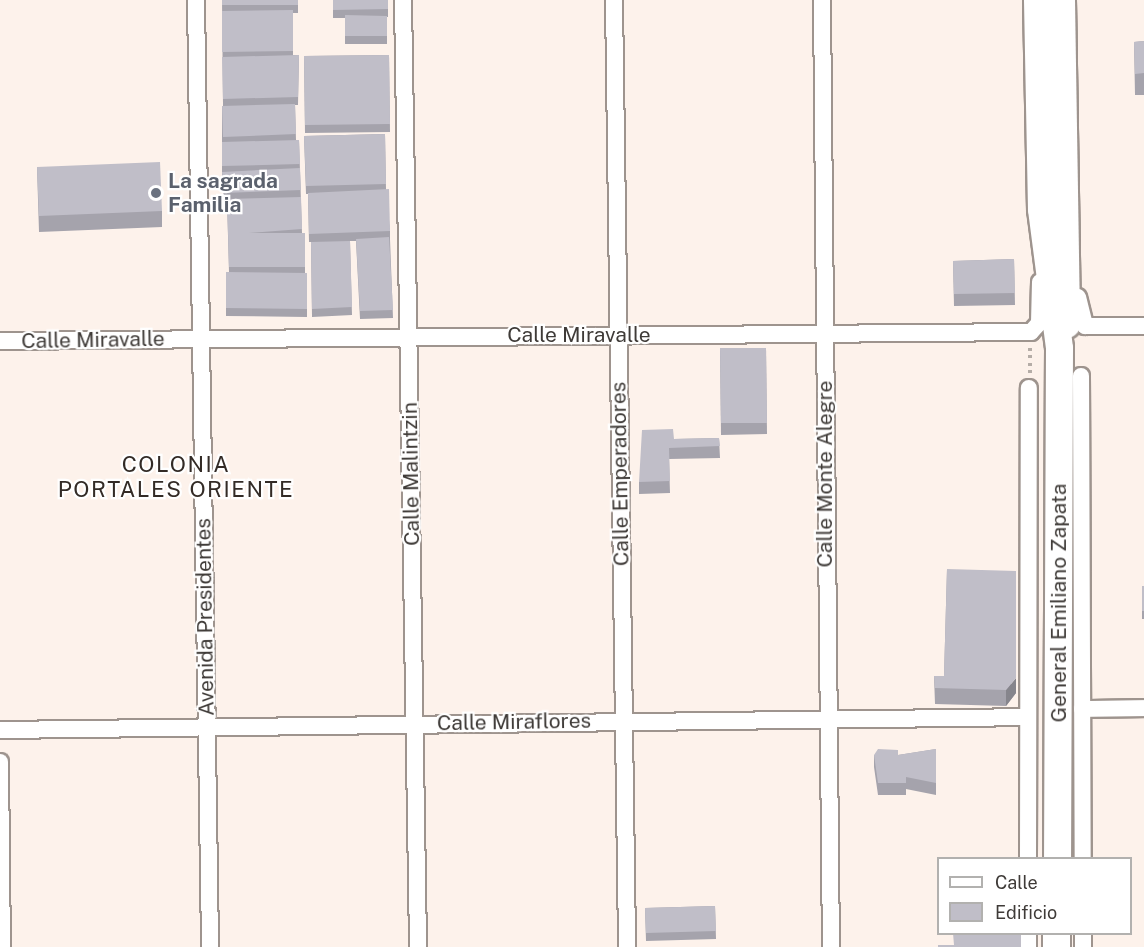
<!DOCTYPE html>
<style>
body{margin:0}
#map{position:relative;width:1144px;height:947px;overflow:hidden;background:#fdf2eb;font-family:"Public Sans",sans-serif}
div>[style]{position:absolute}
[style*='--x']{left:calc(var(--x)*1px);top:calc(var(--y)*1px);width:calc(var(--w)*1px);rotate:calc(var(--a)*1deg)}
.path>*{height:4px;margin-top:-2px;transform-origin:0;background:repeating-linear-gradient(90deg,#b5ada7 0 3px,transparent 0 7.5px)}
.roads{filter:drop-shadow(2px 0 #9e948e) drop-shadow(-2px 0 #9e948e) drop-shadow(0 2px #9e948e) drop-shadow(0 -2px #9e948e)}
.street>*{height:16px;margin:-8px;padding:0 8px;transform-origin:8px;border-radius:8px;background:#fff}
.primary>*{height:27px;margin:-13.5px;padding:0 13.5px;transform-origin:13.5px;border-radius:13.5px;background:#fff}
.wall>*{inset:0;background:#a5a3ac}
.shaded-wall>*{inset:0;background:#86858c}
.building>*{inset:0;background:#c0bec8}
.dots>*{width:16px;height:16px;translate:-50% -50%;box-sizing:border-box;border:3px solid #fff;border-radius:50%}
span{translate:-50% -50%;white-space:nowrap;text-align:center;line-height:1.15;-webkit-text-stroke:4.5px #fff;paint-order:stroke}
.worship-label{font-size:21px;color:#5b616d;font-weight:700}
.left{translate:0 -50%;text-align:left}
.street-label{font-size:21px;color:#3f3b38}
.neighbourhood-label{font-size:22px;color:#332b26;letter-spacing:1.5px}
.legend{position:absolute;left:937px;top:857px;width:195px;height:78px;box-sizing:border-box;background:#fff;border:2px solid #b2b1af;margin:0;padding:8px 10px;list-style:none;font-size:18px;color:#3f3b38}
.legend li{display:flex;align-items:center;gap:12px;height:30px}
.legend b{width:30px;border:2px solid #b2b1af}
</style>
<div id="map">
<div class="path">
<i style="--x:1030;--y:373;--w:25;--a:-90"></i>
</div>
<div class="roads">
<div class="street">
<i style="--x:196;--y:0;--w:947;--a:89.15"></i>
<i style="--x:403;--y:0;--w:947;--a:89.09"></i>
<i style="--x:614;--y:0;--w:947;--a:89.21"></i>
<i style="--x:822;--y:0;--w:947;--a:89.46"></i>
<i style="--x:1078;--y:297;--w:30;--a:76"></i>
<i style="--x:1085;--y:326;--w:59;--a:0"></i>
<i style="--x:0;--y:341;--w:1031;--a:-0.5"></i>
<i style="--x:1031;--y:332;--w:12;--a:-48"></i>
<i style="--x:1039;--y:323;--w:41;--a:-88.6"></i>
<i style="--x:1081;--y:376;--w:482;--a:89.8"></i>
<i style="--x:1082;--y:709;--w:62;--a:-0.9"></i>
<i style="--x:0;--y:730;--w:1028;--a:-0.72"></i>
<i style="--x:0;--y:762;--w:185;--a:89.4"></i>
<i style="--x:1028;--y:858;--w:470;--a:-89.9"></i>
<i style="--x:1028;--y:934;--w:13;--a:90"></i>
<i style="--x:1083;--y:934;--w:13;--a:90"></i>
</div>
<div class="primary">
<i style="--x:1037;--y:0;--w:209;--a:88.9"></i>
<i style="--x:1041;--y:209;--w:140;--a:82.6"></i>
<i style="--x:1059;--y:348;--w:510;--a:90.22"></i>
<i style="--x:1061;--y:0;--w:324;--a:89.1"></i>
<i style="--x:1056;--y:947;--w:13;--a:-90"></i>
</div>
</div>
<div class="wall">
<i style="clip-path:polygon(222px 0,298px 0,298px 13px,293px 13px,293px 55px,299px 55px,298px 105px,295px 105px,296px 140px,299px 140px,302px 233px,305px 233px,305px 273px,307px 273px,307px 317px,226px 316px,226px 272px,229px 272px,227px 201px,224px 201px,222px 180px,222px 106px,223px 106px)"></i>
<i style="clip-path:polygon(333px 0,388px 0,388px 17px,387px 17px,387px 44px,345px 44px,345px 18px,333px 18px)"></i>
<i style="clip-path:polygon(1144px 28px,1144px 95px,1135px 95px,1134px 42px,1144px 41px)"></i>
<i style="clip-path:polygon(389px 55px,390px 132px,305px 133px,304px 56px)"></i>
<i style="clip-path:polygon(385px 134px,386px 189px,390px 231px,390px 239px,393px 318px,360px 319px,356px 241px,335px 241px,350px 241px,352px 315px,312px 317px,311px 242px,309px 242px,308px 194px,306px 194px,304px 136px)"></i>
<i style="clip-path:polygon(37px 167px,162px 211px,162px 227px,39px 232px)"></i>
<i style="clip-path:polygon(1014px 259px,1015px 305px,954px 306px,953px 261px)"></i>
<i style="clip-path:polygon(720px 348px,766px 348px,767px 434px,721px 435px)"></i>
<i style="clip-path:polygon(719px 438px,720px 458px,669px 459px,670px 493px,639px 494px,639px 482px,674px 439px)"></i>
<i style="clip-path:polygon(947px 569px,1016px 693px,1006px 706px,935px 704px,934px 676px,944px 676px)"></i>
<i style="clip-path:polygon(1142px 586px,1144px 586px,1144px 619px,1142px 619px)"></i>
<i style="clip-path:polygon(936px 749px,936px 795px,906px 789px,906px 795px,878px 795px,874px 767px,874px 755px,898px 755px)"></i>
<i style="clip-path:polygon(715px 906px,716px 939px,646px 941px,645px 908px)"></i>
</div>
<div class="shaded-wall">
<i style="clip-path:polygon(1016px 678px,1016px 693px,1006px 706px,1006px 690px)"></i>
</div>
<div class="building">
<i style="clip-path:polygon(222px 0,298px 0,298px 5px,222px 5px)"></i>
<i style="clip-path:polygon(333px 0,388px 0,388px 9px,333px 10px)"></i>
<i style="clip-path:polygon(293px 10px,293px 51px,222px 52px,222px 11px)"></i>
<i style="clip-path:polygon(345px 15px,387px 16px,387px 36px,345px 36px)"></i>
<i style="clip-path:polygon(1144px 28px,1144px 73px,1135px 74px,1134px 42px,1144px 41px)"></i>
<i style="clip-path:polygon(299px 55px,298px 97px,223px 99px,222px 57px)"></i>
<i style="clip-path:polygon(389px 55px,390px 124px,305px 125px,304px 56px)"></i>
<i style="clip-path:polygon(295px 104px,296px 134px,223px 137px,222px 106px)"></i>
<i style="clip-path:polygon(385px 134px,386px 184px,306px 186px,304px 136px)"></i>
<i style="clip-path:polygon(299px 140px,300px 164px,222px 166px,222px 142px)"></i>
<i style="clip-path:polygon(160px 162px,162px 211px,39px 216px,37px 167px)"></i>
<i style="clip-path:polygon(300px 168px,301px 190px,224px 193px,222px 172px)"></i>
<i style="clip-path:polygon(389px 189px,390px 231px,309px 234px,308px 193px)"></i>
<i style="clip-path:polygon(301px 197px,302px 229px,249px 233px,305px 233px,305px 267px,229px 267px,227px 199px)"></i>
<i style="clip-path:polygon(389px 237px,393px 310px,360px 311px,356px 239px)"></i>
<i style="clip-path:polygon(350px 241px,352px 307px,312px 309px,311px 242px)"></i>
<i style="clip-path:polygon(1014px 259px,1015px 293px,954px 294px,953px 261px)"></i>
<i style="clip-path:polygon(226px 272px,307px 273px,307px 309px,226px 308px)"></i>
<i style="clip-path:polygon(720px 348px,766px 348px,767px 423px,721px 423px)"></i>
<i style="clip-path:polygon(673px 429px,674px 439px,719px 438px,720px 446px,669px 448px,670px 481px,639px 482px,642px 430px)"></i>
<i style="clip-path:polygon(947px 569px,1016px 571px,1016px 678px,1006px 690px,935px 688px,934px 676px,944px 676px)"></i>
<i style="clip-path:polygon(1142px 586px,1144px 586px,1144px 611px,1142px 611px)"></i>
<i style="clip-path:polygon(878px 749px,898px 750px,898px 755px,936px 749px,936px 783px,906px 777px,906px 783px,878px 783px,874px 755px)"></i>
<i style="clip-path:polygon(715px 906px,716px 931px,646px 933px,645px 908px)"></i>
<i style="clip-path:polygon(953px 933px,1021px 933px,1021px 947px,938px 947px,938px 945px,954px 945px)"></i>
</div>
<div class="dots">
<i style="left:156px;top:193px;background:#6b7280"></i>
</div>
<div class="worship-label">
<span class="left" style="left:168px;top:193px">La sagrada<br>Familia</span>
</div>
<div class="street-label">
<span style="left:579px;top:335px">Calle Miravalle</span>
<span style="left:93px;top:340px;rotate:-1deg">Calle Miravalle</span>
<span style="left:411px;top:474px;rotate:-91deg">Calle Malintzin</span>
<span style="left:620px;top:474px;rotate:-91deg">Calle Emperadores</span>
<span style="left:825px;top:474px;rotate:-90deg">Calle Monte Alegre</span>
<span style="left:1059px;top:603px;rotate:-90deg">General Emiliano Zapata</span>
<span style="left:205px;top:617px;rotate:-91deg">Avenida Presidentes</span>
<span style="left:514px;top:722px;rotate:-1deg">Calle Miraflores</span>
</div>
<div class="neighbourhood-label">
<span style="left:176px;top:477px">COLONIA<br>PORTALES ORIENTE</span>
</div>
<ul class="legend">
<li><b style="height:8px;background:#fff"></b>Calle</li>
<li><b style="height:16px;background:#c0bec8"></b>Edificio</li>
</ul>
</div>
